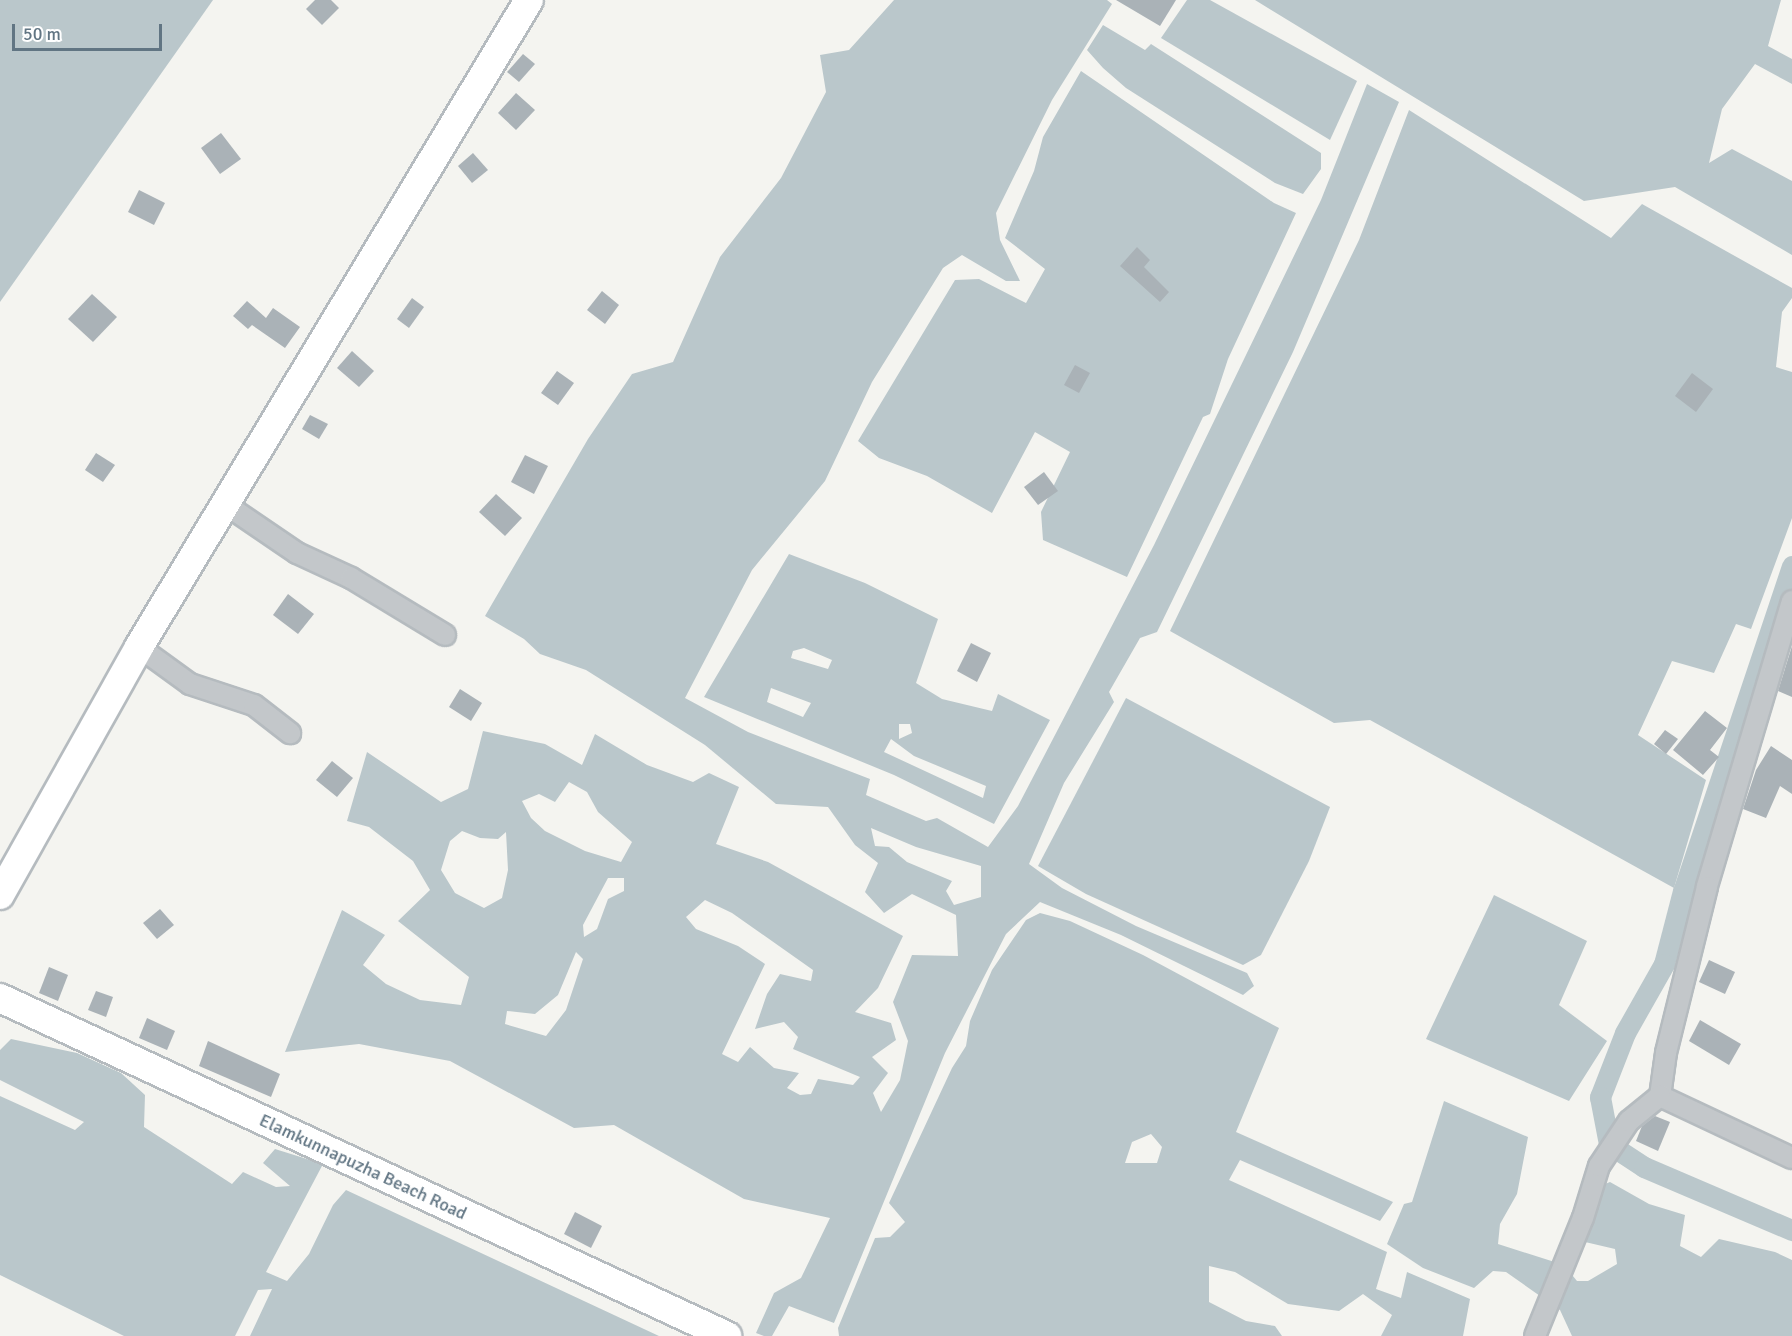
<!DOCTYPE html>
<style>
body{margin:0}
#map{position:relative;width:1792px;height:1336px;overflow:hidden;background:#f4f4f0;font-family:Signika,sans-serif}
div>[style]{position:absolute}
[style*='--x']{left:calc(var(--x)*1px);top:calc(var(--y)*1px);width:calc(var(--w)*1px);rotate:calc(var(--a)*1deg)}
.water>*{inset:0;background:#bac7cb}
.canal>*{height:21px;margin:-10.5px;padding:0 10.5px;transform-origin:10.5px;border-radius:10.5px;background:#bac7cb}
.building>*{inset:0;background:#aab2b7}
.roads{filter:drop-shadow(2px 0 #b5bbbf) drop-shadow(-2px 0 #b5bbbf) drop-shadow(0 2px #b5bbbf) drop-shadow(0 -2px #b5bbbf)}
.minor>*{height:20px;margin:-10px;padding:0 10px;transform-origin:10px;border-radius:10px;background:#c3c7ca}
.secondary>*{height:28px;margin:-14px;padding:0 14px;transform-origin:14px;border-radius:14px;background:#fff}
span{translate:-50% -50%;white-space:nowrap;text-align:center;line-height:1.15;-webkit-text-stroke:6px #fff;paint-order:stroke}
.street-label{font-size:18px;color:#617583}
.scale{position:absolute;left:12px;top:24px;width:150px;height:27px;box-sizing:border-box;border:3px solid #617583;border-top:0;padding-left:8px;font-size:18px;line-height:21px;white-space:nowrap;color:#617583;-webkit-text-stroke:4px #fff;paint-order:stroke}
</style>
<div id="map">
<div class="water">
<i style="clip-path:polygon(0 0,213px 0,0 302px)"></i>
<i style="clip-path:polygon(evenodd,894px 0,1107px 0,1112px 4px,1052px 100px,996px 213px,1000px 240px,1020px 281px,1006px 281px,962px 255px,943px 268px,872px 382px,825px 481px,752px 570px,685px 698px,748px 732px,870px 779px,866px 795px,926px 821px,937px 818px,988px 847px,1018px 806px,1154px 545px,1321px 200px,1367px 84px,1399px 102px,1293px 352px,1157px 632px,1140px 638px,1109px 692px,1114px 702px,1064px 783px,1029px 864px,1062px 888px,1136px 926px,1247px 973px,1254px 986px,1243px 995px,1121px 935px,1040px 902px,1006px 934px,945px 1053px,834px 1323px,789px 1306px,772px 1336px,764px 1336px,756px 1333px,774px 1293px,801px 1278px,830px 1218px,744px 1199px,614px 1125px,574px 1128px,450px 1061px,359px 1044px,285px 1052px,342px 910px,385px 935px,363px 965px,386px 984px,420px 1000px,461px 1005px,469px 977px,398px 921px,430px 890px,413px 861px,369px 827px,347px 821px,367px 752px,441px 802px,468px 789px,483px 731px,545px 744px,582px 765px,595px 734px,647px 765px,693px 782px,709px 773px,739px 787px,716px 844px,768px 862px,903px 936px,878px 988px,855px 1012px,891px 1023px,896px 1040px,872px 1057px,888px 1073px,873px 1093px,881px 1112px,900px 1080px,908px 1041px,893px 1002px,912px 955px,958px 956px,956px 915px,912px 894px,884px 913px,865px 892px,878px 863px,855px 845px,828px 807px,776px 804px,705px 745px,586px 670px,540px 654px,524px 639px,485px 616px,588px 439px,632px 374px,673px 362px,720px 257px,781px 178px,826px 92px,820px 55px,849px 50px,894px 0,569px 782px,587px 792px,598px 812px,632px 842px,621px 862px,585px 851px,545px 831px,531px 818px,522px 801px,539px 794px,555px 802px,569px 782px,894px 0,871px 828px,916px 847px,981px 866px,981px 897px,954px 905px,946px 891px,952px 881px,907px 862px,889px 847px,875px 846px,871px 828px,894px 0,462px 831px,480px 838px,498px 839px,506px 832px,508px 870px,502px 898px,484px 908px,455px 893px,441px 870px,450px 841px,462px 831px,894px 0,608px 878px,624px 878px,624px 891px,608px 899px,597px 929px,584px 937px,583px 925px,608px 878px,894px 0,705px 900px,732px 913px,813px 970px,811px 981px,780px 974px,767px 994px,755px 1029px,784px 1022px,798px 1037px,793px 1049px,860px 1077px,853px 1085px,818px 1079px,811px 1094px,800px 1095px,787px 1088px,799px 1073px,774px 1068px,750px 1047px,738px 1062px,722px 1054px,765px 964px,738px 946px,696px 929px,686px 917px,705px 900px,894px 0,576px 952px,583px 959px,566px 1010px,546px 1036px,505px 1024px,507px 1011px,535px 1014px,558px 995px,576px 952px)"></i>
<i style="clip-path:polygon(1187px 0,1210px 0,1357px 81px,1330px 140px,1161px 38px)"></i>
<i style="clip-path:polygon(1255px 0,1781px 0,1768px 46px,1792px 59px,1792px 84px,1755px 64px,1722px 109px,1709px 163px,1732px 149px,1792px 181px,1792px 255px,1675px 187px,1584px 201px)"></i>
<i style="clip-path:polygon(1103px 25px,1145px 50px,1151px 44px,1321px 153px,1321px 169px,1303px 194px,1275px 183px,1126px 88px,1103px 68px,1087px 50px)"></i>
<i style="clip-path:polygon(1081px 71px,1274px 203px,1296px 213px,1228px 359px,1210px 414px,1203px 417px,1127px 577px,1043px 540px,1041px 512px,1070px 452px,1035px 432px,992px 513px,927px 476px,879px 458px,858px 441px,955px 280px,979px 279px,1026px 303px,1045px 269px,1005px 238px,1034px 171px,1043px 137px)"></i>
<i style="clip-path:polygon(1409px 110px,1611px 238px,1642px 204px,1792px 288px,1792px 298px,1782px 312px,1776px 367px,1792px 372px,1792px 518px,1751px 629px,1736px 624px,1714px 673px,1672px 661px,1638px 735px,1706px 780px,1674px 888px,1370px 720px,1334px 723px,1170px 631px,1359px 240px)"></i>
<i style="clip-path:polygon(evenodd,789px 554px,865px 583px,938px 619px,916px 683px,942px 699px,992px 711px,998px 694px,1050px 720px,994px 824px,894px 775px,704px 697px,789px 554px,804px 648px,832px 660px,828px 669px,791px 658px,793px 651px,804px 648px,789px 554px,771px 688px,811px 703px,803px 717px,767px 702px,771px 688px,789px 554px,899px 724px,910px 724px,912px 733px,899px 739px,899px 724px,789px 554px,891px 739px,914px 756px,986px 786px,983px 798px,884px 752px,891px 739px)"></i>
<i style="clip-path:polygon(1126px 698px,1330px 807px,1309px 861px,1261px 955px,1243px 965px,1086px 894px,1038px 866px)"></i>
<i style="clip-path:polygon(1494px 895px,1587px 941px,1559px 1005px,1607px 1041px,1569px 1101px,1426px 1039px)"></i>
<i style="clip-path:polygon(evenodd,1040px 913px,1070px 921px,1143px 955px,1279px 1028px,1236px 1132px,1393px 1202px,1380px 1221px,1240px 1160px,1229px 1180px,1387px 1252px,1376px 1289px,1401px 1298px,1407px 1272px,1470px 1299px,1463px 1336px,1381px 1336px,1392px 1315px,1363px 1294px,1339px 1311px,1288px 1304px,1235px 1272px,1209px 1266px,1209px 1302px,1246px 1321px,1275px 1326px,1282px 1336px,839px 1336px,838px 1328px,875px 1238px,890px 1237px,905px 1222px,889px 1203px,952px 1068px,966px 1046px,970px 1021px,992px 970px,1026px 920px,1040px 913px,1151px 1134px,1162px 1147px,1157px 1163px,1125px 1163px,1132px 1142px,1151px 1134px)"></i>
<i style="clip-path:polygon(11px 1039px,77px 1053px,121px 1073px,145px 1095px,144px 1127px,232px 1184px,243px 1172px,276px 1187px,290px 1186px,263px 1163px,275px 1149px,323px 1164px,266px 1272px,287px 1281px,309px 1254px,333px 1205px,346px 1190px,659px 1336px,250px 1336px,272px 1289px,258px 1290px,235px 1336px,124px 1336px,0 1275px,0 1096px,75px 1130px,84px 1122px,0 1080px,0 1050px)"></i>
<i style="clip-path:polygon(1444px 1101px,1528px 1137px,1517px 1194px,1500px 1224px,1498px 1244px,1564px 1265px,1577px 1281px,1588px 1281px,1617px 1264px,1615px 1249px,1568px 1238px,1595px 1188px,1610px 1182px,1649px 1204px,1685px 1215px,1680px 1246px,1701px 1257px,1719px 1239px,1775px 1252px,1792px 1260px,1792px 1336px,1572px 1336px,1560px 1310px,1506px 1272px,1493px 1271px,1474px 1288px,1423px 1268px,1387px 1244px,1404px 1204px,1412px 1202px)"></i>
</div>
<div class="canal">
<i style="--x:1792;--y:566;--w:343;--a:108.5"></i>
<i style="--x:1683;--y:891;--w:75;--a:104.6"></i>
<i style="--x:1664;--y:964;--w:79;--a:119.5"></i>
<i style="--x:1625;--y:1033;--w:69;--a:111.3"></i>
<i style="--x:1600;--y:1097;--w:48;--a:79.2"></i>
<i style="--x:1609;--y:1144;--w:42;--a:33.3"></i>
<i style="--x:1644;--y:1167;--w:161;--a:23.1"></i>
</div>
<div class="building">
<i style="clip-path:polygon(315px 0,331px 0,339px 8px,322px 25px,306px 9px)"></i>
<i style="clip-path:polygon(1116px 0,1176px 0,1160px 26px)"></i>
<i style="clip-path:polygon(523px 54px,535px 64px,519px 82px,507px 72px)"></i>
<i style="clip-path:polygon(516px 93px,535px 110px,516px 130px,498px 113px)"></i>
<i style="clip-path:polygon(221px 133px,241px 159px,220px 174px,201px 148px)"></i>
<i style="clip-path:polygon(473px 153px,488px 170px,472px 183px,458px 166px)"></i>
<i style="clip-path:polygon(139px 190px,165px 203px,154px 225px,128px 212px)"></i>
<i style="clip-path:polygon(1137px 247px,1150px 260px,1144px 267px,1169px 292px,1160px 302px,1120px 266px)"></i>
<i style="clip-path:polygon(602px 291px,619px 305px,605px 324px,587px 310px)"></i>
<i style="clip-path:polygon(92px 294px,117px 317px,93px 342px,68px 319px)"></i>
<i style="clip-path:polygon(412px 298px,424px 307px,409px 328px,397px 319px)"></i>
<i style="clip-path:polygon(247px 301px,266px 318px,273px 308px,300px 327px,285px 348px,252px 325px,248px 329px,233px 316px)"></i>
<i style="clip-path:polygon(352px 351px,374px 371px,359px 387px,337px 368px)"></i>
<i style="clip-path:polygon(1075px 365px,1090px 373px,1079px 393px,1064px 385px)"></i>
<i style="clip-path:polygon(557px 371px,574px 383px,558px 405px,541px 393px)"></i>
<i style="clip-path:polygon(1692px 373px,1713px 389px,1696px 412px,1675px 396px)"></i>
<i style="clip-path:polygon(310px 415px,328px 424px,319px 439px,302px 429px)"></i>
<i style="clip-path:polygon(96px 453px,115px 465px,103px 482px,85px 470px)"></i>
<i style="clip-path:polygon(525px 455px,548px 466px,534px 494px,511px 482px)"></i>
<i style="clip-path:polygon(1044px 472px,1058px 491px,1038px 505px,1024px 487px)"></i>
<i style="clip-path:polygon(496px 494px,522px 518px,505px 536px,479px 512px)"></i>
<i style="clip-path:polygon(288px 594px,314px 614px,298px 634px,273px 615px)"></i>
<i style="clip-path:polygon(971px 643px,991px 653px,977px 682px,957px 671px)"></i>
<i style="clip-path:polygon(1792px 646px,1792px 697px,1778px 691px)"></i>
<i style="clip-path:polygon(460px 689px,482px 703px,471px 721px,449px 707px)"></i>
<i style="clip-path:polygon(1705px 711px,1727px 728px,1710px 750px,1719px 757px,1703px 775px,1673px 750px)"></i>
<i style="clip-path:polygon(1665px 730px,1678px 739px,1666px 754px,1654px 744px)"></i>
<i style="clip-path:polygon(1771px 746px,1792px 760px,1792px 794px,1780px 786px,1766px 818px,1743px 809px,1756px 770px)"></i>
<i style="clip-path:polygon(332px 761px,353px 778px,337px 797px,316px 780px)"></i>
<i style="clip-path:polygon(160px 909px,174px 925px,157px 939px,143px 923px)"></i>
<i style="clip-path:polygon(1709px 960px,1735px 972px,1725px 994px,1699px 982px)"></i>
<i style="clip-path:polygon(49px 967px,68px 975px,58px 1001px,39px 993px)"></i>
<i style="clip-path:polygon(96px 991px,113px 997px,106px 1017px,88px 1010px)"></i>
<i style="clip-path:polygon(147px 1018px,175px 1031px,167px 1050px,139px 1038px)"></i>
<i style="clip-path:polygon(1700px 1020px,1741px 1044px,1729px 1065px,1689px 1041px)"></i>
<i style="clip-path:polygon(208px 1041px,280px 1074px,271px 1097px,199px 1066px)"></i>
<i style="clip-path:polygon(1655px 1116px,1670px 1122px,1658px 1151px,1636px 1141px,1642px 1126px)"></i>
<i style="clip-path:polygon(575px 1212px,602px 1226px,591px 1248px,564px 1234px)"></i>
</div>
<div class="roads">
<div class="minor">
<i style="--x:225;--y:504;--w:87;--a:34.2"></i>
<i style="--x:297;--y:553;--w:60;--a:24.8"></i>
<i style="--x:351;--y:578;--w:110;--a:31.2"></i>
<i style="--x:1792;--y:601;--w:298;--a:106.6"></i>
<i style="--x:1707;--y:887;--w:171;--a:103.9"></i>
<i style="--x:1666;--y:1053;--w:43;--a:97.9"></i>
<i style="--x:1660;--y:1096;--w:146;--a:25.2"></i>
<i style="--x:139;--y:647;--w:63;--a:36"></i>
<i style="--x:190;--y:684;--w:67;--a:18.2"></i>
<i style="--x:254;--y:705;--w:46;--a:37.9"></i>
<i style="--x:1535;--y:1336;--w:127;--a:-67.9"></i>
<i style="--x:1583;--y:1218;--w:54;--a:-72.9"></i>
<i style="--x:1599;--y:1166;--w:54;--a:-56.3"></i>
<i style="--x:1629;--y:1121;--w:40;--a:-39"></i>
</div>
<div class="secondary">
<i style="--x:0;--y:895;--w:284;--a:-60.7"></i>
<i style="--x:139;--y:647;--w:755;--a:-58.92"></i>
<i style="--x:0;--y:998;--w:802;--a:24.93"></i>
</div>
</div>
<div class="street-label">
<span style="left:363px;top:1167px;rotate:25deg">Elamkunnapuzha Beach Road</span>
</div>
<div class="scale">50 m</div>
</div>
